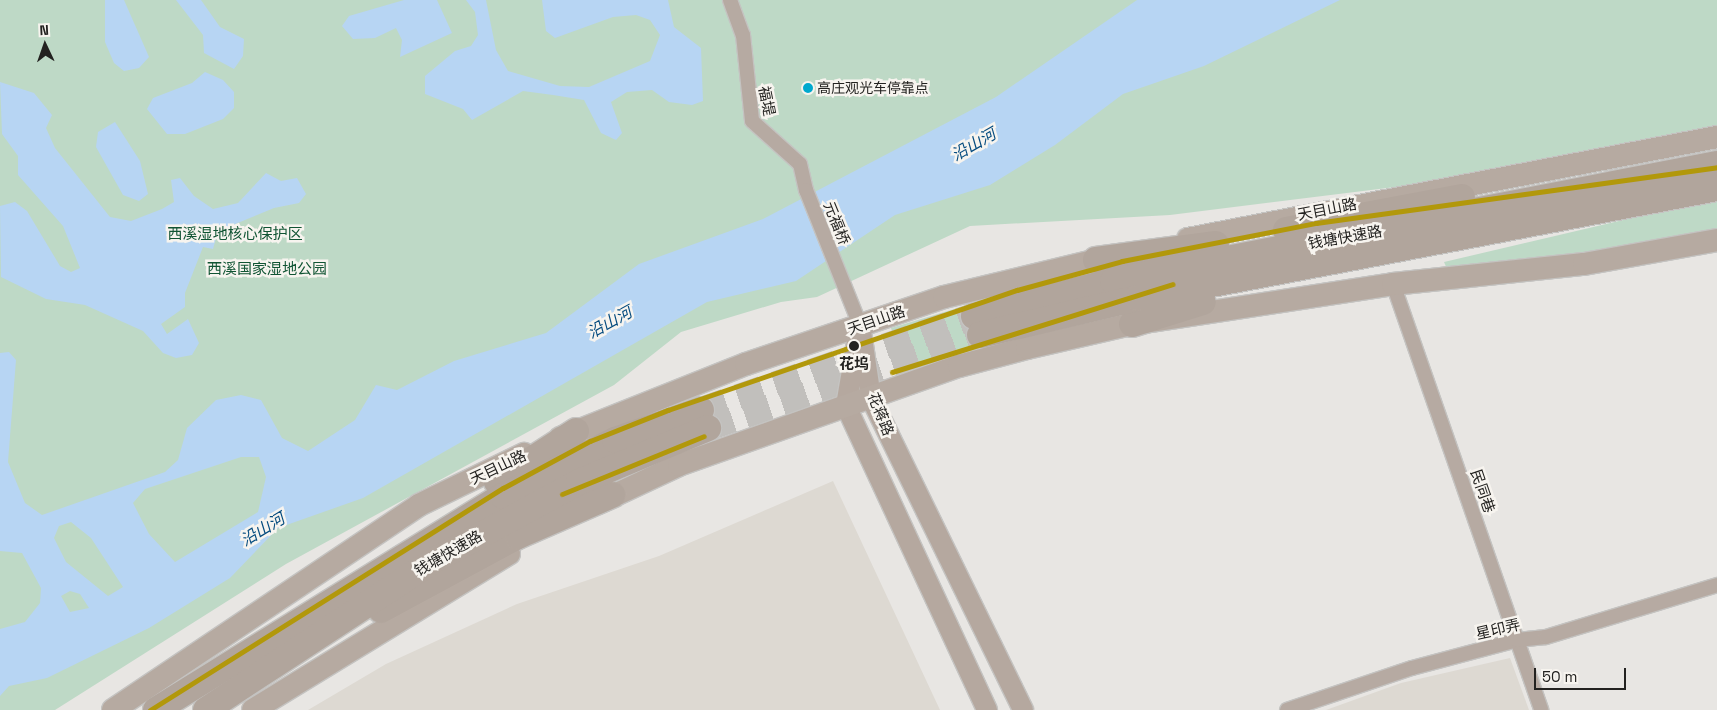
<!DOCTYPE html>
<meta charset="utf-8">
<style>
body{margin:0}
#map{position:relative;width:1717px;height:710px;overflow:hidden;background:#e8e6e3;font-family:"Space Grotesk","Noto Sans SC",sans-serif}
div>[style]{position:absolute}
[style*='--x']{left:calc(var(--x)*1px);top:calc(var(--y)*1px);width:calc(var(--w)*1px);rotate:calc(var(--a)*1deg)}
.built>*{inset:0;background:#ddd9d2}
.green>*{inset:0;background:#bed9c6}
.water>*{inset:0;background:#b7d5f3}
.highway-tunnel>*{height:26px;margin-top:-13px;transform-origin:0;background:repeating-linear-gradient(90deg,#c1bfbc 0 26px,transparent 0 39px)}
.roads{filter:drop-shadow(1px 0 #c4c3c1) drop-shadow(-1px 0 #c4c3c1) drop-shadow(0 1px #c4c3c1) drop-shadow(0 -1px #c4c3c1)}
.street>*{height:14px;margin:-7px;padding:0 7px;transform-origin:7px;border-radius:7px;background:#b6aaa2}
.secondary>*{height:20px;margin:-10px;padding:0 10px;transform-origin:10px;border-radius:10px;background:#b5a89f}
.primary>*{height:22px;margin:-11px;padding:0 11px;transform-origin:11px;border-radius:11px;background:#b6aaa1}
.highway>*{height:26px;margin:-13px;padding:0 13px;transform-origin:13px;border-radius:13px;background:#b1a59c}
.metro-1>*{height:5px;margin:-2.5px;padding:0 2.5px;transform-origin:2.5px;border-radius:2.5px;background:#b2980b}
.dots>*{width:14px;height:14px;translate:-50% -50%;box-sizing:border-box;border:2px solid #f7f4ef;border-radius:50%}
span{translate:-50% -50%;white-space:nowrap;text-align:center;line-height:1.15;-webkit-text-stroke:5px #f7f4ef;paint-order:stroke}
.bus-label{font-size:14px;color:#232220}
.left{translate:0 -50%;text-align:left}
.street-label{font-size:15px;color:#232220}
.park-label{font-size:15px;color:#105433}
.stop-label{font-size:15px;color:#232220;font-weight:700}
.water-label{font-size:16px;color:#044b7f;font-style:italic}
.north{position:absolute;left:20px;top:20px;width:50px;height:50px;-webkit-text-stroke:4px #f7f4ef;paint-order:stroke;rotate:357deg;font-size:14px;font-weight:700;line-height:20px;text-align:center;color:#232220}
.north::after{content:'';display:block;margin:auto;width:18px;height:22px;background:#232220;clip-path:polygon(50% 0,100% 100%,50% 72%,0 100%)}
.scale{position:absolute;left:1534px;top:668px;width:92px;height:22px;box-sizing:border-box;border:2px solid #232220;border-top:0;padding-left:6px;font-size:15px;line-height:18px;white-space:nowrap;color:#232220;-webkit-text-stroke:4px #f7f4ef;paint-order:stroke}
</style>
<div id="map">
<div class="built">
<i style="clip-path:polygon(833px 481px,940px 710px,308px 710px,386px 664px,517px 604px,659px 556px)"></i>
<i style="clip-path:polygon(1510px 658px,1529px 710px,1326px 710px,1401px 683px)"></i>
</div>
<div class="green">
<i style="clip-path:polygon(0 0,1717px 0,1717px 125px,1484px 176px,1170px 215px,970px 226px,817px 297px,781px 302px,681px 332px,614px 385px,286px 564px,55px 710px,0 710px)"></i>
<i style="clip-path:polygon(1717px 198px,1717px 233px,1610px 252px,1447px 269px,1444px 262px)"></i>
<i style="clip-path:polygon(968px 305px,979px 350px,904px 372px,891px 328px)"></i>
</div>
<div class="water">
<i style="clip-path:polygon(105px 0,124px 0,149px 57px,139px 68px,124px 71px,114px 63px,105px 42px)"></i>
<i style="clip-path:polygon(176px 0,201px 0,220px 27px,244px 39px,243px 56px,234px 69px,204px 53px,203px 35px)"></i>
<i style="clip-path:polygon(404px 0,437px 0,452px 33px,400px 57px,402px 40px,396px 28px,375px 38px,353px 39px,342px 26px,349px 16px)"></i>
<i style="clip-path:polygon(466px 0,486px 0,496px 50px,508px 71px,560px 86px,589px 87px,650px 61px,660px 35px,650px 20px,636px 15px,613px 17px,555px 38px,546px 31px,542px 0,668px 0,674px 27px,701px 48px,703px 101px,692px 105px,669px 102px,652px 90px,627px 92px,611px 102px,622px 133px,616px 140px,601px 133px,584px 100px,553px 95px,523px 91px,472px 120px,463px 109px,425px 94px,425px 76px,455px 51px,471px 46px,478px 35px,475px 12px)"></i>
<i style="clip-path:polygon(evenodd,1137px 0,1340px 0,1204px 66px,1123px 94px,1055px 145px,990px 185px,895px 215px,796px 281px,707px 302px,363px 498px,278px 528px,230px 578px,149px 628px,47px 678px,9px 686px,0 696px,0 629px,25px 622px,40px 603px,41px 588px,22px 553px,0 551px,0 353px,9px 352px,16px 360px,8px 462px,25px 503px,42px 515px,165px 472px,178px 460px,187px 428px,216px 400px,241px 395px,261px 400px,282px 438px,308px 451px,355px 420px,376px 385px,397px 390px,454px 361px,546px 333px,639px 264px,763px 219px,996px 97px,1137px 0,241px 457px,259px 457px,266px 477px,258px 512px,175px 562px,149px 534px,133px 503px,145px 489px,241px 457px,1137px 0,71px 522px,91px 538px,123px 587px,108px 596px,66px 562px,54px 538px,59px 526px,71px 522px,1137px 0,70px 591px,80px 594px,89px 608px,70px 612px,61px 596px,70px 591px)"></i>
<i style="clip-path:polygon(205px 72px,223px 80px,234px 92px,234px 108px,223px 119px,185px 134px,167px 134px,147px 109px,153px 98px,192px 83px)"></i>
<i style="clip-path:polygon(0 82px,34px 93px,52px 115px,46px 128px,55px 148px,110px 217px,131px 221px,162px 209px,174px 202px,171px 180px,180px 178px,194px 196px,213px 209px,238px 203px,266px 173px,281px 181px,297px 178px,306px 194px,299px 203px,274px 208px,218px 231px,213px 249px,203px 247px,185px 293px,185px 307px,161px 324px,167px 334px,188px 319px,199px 343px,192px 355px,176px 358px,163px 353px,143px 331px,85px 305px,46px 299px,1px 277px,0 206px,15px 202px,27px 211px,60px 266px,71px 272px,80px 268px,63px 226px,18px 175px,18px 156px,2px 134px)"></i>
<i style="clip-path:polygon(115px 122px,140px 161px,148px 194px,139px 201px,123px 195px,96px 147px,98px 132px)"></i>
</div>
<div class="highway-tunnel">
<i style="--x:701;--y:410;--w:289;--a:-19"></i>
<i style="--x:708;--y:428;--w:287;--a:-18.9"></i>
</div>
<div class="roads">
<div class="street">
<i style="--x:730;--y:0;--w:37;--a:70"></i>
<i style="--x:743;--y:35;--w:86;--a:84"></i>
<i style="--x:752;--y:121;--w:64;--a:41.9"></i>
<i style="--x:800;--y:164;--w:27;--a:77"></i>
<i style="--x:806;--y:190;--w:145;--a:68.2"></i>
<i style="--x:1393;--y:284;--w:451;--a:70.8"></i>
<i style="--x:1287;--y:710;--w:132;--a:-18.6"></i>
<i style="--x:1412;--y:668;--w:109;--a:-14.9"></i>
<i style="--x:1517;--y:640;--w:29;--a:-6"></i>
<i style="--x:1546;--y:637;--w:179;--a:-16.9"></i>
</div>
<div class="secondary">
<i style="--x:860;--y:325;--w:74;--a:81.4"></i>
<i style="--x:871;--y:398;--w:347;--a:64"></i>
<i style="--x:857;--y:342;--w:65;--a:99.8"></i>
<i style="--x:846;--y:406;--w:335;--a:65.1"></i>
</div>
<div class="primary">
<i style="--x:1188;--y:239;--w:539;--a:-10.91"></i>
<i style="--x:560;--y:438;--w:200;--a:-21.7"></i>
<i style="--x:746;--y:364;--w:209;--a:-18.7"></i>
<i style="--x:944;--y:297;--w:174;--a:-13.6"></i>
<i style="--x:598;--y:503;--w:89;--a:-25.1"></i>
<i style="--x:679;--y:465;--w:297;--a:-19.5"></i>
<i style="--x:959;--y:366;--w:70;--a:-14.8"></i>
<i style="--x:1027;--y:348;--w:108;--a:-12.9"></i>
<i style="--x:1132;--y:324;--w:264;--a:-8.7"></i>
<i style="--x:1393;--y:284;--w:192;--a:-6"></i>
<i style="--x:1584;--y:264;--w:135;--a:-10.2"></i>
<i style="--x:113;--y:710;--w:368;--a:-33.8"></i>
<i style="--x:419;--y:505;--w:117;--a:-25.9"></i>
<i style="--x:253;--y:710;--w:300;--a:-31.4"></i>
</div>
<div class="highway">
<i style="--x:1286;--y:230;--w:179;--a:-10.6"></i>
<i style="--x:1096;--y:260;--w:121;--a:-7.6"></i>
<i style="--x:974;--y:316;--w:143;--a:-14.1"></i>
<i style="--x:1113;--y:281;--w:615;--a:-10.96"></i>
<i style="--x:1132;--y:324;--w:74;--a:-17.2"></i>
<i style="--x:980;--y:335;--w:162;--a:-13.2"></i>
<i style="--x:1138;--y:298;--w:589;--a:-10.76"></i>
<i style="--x:497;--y:482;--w:94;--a:-32.8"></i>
<i style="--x:381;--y:610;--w:156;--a:-28.4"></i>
<i style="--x:518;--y:536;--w:103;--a:-23.6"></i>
<i style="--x:156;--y:710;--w:408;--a:-31.7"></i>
<i style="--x:503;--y:496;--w:125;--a:-26.6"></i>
<i style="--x:615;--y:440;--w:91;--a:-19.2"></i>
<i style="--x:206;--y:710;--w:269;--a:-33.3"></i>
<i style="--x:431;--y:562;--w:168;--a:-28.4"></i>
<i style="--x:579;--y:482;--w:140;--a:-22.7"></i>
</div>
</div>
<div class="metro-1">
<i style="--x:892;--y:372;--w:294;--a:-17.4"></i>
<i style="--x:562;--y:494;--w:153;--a:-22.2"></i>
<i style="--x:150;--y:710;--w:417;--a:-32.2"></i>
<i style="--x:503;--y:488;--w:99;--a:-28.4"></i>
<i style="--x:590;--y:441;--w:84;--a:-21.7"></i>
<i style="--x:668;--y:410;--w:369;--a:-19"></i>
<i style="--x:1017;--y:290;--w:109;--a:-15.4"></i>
<i style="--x:1122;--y:261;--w:198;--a:-11.1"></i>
<i style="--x:1316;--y:223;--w:405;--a:-7.9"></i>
</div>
<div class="dots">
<i style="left:808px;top:88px;background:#00a9ce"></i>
<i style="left:854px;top:346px;background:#232220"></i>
</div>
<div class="bus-label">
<span class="left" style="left:817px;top:88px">高庄观光车停靠点</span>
</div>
<div class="street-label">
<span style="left:767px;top:101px;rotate:79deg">福堤</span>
<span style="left:1327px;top:209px;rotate:-11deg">天目山路</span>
<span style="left:837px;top:223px;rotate:68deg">元福桥</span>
<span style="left:1345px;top:237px;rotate:-10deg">钱塘快速路</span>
<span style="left:876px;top:320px;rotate:-19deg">天目山路</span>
<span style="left:881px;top:414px;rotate:68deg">花蒋路</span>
<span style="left:498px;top:467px;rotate:-25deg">天目山路</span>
<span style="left:1483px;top:491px;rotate:71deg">民同巷</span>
<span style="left:448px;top:553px;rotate:-30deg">钱塘快速路</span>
<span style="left:1498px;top:629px;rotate:-13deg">星印弄</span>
</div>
<div class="park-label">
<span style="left:235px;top:234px">西溪湿地核心保护区</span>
<span style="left:267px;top:269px">西溪国家湿地公园</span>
</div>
<div class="stop-label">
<span style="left:854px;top:364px">花坞</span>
</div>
<div class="water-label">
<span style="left:974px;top:145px;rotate:-30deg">沿山河</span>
<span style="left:610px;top:323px;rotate:-29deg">沿山河</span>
<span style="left:263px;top:530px;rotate:-31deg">沿山河</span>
</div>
<div class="north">N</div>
<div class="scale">50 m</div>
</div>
